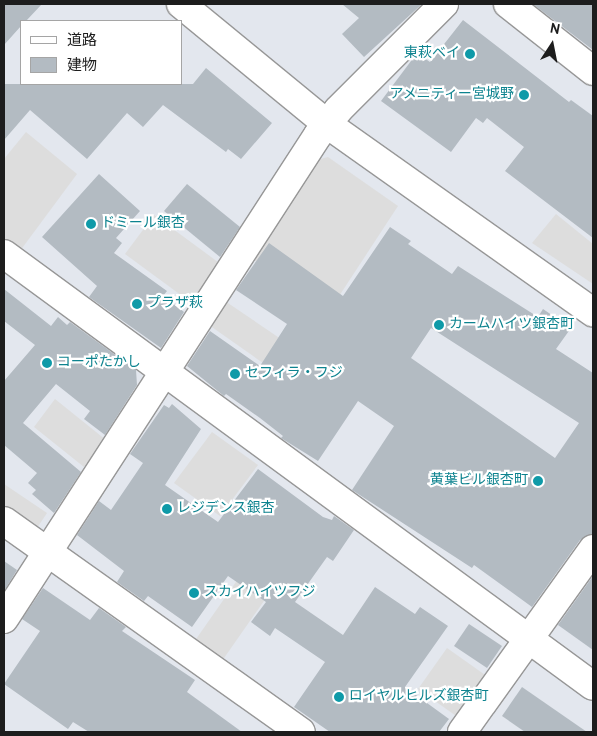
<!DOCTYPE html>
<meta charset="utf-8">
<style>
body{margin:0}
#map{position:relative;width:597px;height:736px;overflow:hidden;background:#e3e7ee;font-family:Overpass,"Noto Sans JP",sans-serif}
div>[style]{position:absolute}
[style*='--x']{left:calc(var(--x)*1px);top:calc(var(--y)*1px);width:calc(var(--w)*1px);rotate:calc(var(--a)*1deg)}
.parking>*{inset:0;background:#ddd}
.building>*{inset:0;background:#b3bbc2}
.roads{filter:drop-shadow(1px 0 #979797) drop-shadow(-1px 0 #979797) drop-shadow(0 1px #979797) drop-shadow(0 -1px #979797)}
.minor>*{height:28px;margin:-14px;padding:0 14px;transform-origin:14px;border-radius:14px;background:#fff}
.dots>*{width:14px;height:14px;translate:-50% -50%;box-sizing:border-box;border:2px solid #fff;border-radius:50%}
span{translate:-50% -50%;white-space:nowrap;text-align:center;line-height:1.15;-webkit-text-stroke:4.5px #fff;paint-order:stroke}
.culture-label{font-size:14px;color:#0d838f}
.right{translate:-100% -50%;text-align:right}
.left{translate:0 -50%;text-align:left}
.frame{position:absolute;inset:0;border:5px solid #1d1d1d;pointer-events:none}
.legend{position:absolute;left:20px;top:20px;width:162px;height:65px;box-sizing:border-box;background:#fff;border:1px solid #a5a5a5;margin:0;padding:6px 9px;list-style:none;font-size:15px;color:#1d1d1d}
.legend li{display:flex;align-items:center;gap:10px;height:25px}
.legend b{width:25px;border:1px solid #a5a5a5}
.north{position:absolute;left:527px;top:20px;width:50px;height:50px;-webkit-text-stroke:4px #fff;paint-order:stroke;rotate:11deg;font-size:14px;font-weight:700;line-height:20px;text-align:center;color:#1d1d1d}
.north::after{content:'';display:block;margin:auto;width:18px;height:22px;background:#1d1d1d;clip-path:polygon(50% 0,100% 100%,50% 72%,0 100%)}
</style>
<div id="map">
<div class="parking">
<i style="clip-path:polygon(26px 132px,77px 174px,20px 251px,4px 238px,4px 159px)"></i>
<i style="clip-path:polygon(328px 157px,398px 206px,328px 313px,254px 260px,317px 160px)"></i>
<i style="clip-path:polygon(556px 214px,593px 244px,593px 284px,532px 243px)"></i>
<i style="clip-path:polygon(154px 215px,222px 265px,193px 304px,125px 254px)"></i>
<i style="clip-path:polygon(225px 301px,297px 350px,280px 375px,209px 325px)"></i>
<i style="clip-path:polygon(55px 399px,106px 440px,84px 467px,34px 427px)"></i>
<i style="clip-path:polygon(212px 432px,258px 465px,220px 516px,174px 483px)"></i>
<i style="clip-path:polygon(4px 484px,47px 513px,37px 528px,4px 506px)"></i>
<i style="clip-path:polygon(245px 569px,273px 588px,222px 661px,194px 642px)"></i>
<i style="clip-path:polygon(447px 648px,488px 677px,459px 718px,418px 689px)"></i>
</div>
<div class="building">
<i style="clip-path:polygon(4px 4px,42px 4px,26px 21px,21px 21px,21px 26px,4px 45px)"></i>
<i style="clip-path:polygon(342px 4px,422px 4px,364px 57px,342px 34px,359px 18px)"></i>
<i style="clip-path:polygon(533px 4px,593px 4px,593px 50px,559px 24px)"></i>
<i style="clip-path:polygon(463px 20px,569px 102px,571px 100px,593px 116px,593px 238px,505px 171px,524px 147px,487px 118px,483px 123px,476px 118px,451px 152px,381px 101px,417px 53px,430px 62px)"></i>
<i style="clip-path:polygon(206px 68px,272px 123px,241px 159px,228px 149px,226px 152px,163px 105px,143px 127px,127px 113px,87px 159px,30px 110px,4px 140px,4px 84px,193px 84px)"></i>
<i style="clip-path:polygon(99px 174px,140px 211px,116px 238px,122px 243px,114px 253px,167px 291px,163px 296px,184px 312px,161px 348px,89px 297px,97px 286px,42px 237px)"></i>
<i style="clip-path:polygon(187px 184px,240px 227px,220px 257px,164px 211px)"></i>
<i style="clip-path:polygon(evenodd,390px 227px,411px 241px,408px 244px,452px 274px,458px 266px,538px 317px,543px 309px,571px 328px,556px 349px,593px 373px,593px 534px,580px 540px,532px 607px,474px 565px,472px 568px,352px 490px,394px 426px,358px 401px,318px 461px,281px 438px,283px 436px,260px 418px,226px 394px,224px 396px,187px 366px,210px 331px,260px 366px,287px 324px,236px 290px,269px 243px,343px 296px,390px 227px,431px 328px,579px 423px,555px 458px,411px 358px,431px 328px)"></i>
<i style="clip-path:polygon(4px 289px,51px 326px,58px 317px,67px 325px,70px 322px,136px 370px,137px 385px,105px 435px,84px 419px,90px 411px,56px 384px,23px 423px,81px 472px,54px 513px,32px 494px,36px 490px,28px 483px,37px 473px,4px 445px,4px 381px,35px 345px,4px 321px)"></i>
<i style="clip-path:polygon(172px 404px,201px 429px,165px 485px,218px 522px,258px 469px,323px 517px,332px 520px,334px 516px,354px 530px,333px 561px,327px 557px,295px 602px,343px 635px,375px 587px,415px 614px,420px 607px,448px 626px,405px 687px,449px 719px,439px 732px,330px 732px,294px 707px,325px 662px,275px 628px,270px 636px,251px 622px,266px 602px,228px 576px,192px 627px,148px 596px,144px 601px,117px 582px,124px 571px,77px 535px,99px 501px,111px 510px,143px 463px,130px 454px,164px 405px,169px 408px)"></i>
<i style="clip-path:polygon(4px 561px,17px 570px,4px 591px)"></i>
<i style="clip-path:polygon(593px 576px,593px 650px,558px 625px)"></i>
<i style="clip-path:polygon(43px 588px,90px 620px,99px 608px,126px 627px,122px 631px,195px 680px,187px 692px,242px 732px,89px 732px,73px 722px,68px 729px,4px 684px,40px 631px,22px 619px)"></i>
<i style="clip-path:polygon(469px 624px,502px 646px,487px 668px,454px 646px)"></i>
<i style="clip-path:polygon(522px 687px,587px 732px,525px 732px,502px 716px)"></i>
</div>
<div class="roads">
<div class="minor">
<i style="--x:181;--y:4;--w:189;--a:39.4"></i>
<i style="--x:327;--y:124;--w:326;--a:35.3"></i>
<i style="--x:508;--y:4;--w:108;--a:38.2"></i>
<i style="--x:4;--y:254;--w:730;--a:36.26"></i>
<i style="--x:4;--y:521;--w:364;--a:35.4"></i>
<i style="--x:4;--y:619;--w:577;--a:-57.03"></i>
<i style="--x:318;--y:135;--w:32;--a:-51"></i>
<i style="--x:338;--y:110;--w:150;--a:-45"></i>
<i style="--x:462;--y:732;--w:225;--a:-54.4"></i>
</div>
</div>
<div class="dots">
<i style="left:470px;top:54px;background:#0f9aa8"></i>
<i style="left:524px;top:95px;background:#0f9aa8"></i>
<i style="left:91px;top:224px;background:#0f9aa8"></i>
<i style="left:137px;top:304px;background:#0f9aa8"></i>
<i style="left:439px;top:325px;background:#0f9aa8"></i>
<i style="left:47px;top:363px;background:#0f9aa8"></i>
<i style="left:235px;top:374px;background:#0f9aa8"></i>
<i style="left:538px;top:481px;background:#0f9aa8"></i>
<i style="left:167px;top:509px;background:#0f9aa8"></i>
<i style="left:194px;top:593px;background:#0f9aa8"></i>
<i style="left:339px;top:697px;background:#0f9aa8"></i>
</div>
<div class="culture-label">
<span class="right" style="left:460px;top:54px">東萩ベイ</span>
<span class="right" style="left:514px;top:95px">アメニティー宮城野</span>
<span class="left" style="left:101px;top:224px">ドミール銀杏</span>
<span class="left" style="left:147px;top:304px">プラザ萩</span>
<span class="left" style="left:449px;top:325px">カームハイツ銀杏町</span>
<span class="left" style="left:57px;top:363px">コーポたかし</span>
<span class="left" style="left:245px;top:374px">セフィラ・フジ</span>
<span class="right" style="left:528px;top:481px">黄葉ビル銀杏町</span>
<span class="left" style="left:177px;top:509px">レジデンス銀杏</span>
<span class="left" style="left:204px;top:593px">スカイハイツフジ</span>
<span class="left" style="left:349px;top:697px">ロイヤルヒルズ銀杏町</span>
</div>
<div class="frame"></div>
<ul class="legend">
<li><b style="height:6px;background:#fff"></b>道路</li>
<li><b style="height:14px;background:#b3bbc2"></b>建物</li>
</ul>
<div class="north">N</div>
</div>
